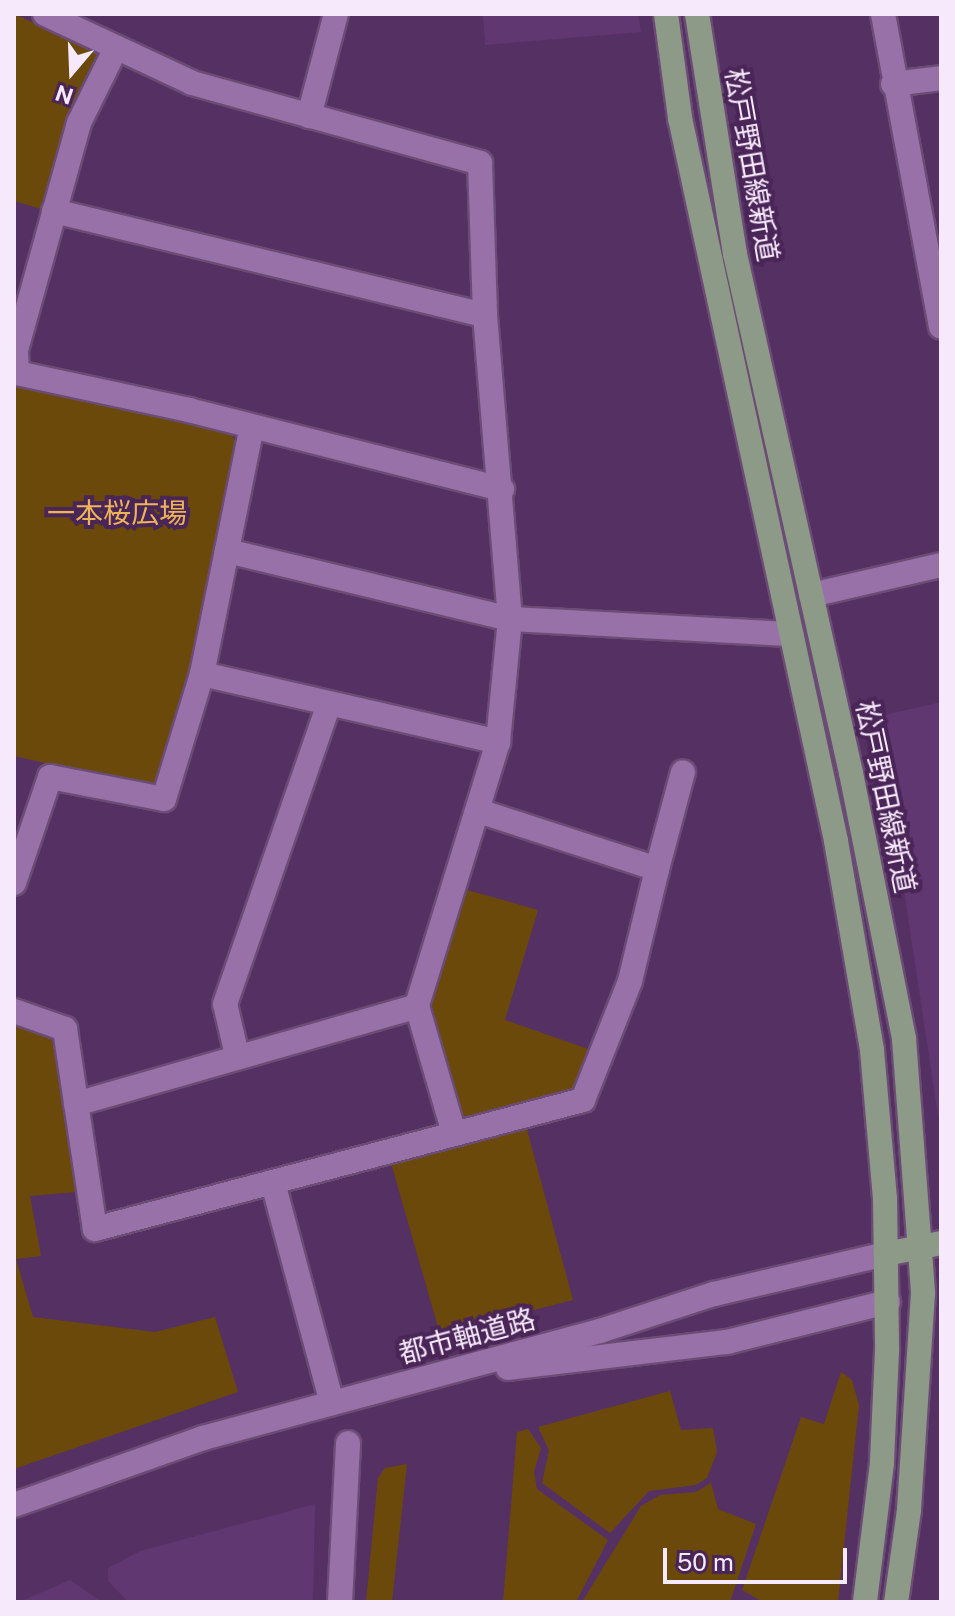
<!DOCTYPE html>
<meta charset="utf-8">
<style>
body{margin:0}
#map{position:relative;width:955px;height:1616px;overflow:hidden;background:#553063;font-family:"Public Sans","Noto Sans JP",sans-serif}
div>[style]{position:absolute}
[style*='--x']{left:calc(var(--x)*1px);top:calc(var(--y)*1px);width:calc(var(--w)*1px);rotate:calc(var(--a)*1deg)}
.built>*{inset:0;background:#613771}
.green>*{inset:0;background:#6b490a}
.roads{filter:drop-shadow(2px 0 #6b4c75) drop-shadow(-2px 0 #6b4c75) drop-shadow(0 2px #6b4c75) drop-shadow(0 -2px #6b4c75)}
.street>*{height:24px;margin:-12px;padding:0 12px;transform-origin:12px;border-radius:12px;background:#9971a9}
.secondary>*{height:24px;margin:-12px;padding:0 12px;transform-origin:12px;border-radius:12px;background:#9971a9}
.primary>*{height:24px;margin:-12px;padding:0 12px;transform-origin:12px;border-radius:12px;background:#8e9a88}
span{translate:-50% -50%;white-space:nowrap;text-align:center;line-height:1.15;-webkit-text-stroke:8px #4a2557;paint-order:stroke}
.street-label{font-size:28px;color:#f7e9fc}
.park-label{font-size:28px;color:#edb357}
.frame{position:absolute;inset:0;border:16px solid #f7e9fc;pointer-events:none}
.north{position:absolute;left:32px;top:32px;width:80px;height:80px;-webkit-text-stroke:6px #4a2557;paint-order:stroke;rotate:199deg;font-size:22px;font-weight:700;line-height:32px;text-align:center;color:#f7e9fc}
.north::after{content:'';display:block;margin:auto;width:28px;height:36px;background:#f7e9fc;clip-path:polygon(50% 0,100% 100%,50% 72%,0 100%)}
.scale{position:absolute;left:663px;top:1548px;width:184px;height:36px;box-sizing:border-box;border:4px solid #f7e9fc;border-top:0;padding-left:10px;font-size:24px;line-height:28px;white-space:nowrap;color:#f7e9fc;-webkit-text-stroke:6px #4a2557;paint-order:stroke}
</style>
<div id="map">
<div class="built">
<i style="clip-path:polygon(483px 14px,638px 14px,641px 32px,485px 45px)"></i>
<i style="clip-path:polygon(941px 702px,941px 1136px,904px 890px,863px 720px)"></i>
<i style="clip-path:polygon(315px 1504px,313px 1602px,128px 1602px,108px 1581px,108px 1568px,140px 1551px)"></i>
<i style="clip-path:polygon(70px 1580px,102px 1602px,19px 1602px)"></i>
</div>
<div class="green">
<i style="clip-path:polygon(14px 14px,94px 50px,99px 61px,71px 116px,41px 209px,14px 201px)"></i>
<i style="clip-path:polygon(14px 384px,231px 433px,237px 444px,178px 729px,160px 780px,149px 786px,14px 756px)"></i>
<i style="clip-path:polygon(467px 890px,538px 910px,505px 1020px,591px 1050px,576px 1090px,469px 1118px,459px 1112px,431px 1001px)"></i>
<i style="clip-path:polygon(14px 1024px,44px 1034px,57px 1045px,76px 1192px,30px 1196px,41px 1256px,16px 1259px,33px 1317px,155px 1332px,215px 1317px,238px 1392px,14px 1469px)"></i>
<i style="clip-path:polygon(526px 1126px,573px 1300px,440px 1334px,391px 1163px)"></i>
<i style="clip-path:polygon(841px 1372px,852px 1380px,859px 1405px,838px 1602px,763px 1602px,742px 1590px,801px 1417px,824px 1424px)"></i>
<i style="clip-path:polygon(670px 1391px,681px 1430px,713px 1428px,717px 1452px,707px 1478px,696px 1485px,649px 1491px,610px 1533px,542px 1483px,549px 1450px,538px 1427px)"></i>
<i style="clip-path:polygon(528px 1429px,541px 1448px,534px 1472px,537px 1489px,608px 1540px,576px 1602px,503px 1602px,517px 1432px)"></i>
<i style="clip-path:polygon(407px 1464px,392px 1602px,366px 1602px,378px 1478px,385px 1468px)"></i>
<i style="clip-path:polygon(711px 1483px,718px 1509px,756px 1524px,730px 1602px,582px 1602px,641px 1506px,660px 1495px,696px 1492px)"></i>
</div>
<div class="roads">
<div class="street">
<i style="--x:45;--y:14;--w:162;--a:25.1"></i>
<i style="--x:192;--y:83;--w:299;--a:15.5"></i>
<i style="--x:480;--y:163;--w:152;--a:88.1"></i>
<i style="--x:485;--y:315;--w:305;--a:85.3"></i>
<i style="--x:510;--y:619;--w:124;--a:95.6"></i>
<i style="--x:498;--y:742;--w:276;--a:107.1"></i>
<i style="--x:417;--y:1006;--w:132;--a:73.8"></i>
<i style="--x:883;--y:14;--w:318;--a:79.5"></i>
<i style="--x:116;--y:48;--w:84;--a:116.3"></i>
<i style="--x:79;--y:123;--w:236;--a:105.5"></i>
<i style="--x:16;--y:350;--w:23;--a:88"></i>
<i style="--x:17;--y:373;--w:176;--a:12.1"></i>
<i style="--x:189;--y:410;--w:323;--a:14.2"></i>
<i style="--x:893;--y:84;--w:48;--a:-7.1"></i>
<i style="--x:309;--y:116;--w:106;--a:-75.2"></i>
<i style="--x:54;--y:211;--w:443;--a:13.6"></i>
<i style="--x:227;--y:551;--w:291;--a:13.5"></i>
<i style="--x:510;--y:619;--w:280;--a:3.1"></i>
<i style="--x:811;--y:595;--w:133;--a:-13"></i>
<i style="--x:202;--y:674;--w:304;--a:12.9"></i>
<i style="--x:657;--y:869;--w:100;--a:-75"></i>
<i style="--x:14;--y:883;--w:112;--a:-71.2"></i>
<i style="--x:50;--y:777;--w:116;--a:10.9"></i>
<i style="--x:164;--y:799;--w:131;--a:-73.1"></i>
<i style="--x:202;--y:674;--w:252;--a:-78.6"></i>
<i style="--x:14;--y:1011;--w:54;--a:19.4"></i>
<i style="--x:65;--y:1029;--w:202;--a:81.5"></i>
<i style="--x:95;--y:1229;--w:505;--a:-14.81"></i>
<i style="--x:583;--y:1100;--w:128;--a:-68.4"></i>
<i style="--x:630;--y:981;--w:115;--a:-76.4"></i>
<i style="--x:657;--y:869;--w:188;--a:-162"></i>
<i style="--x:237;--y:1055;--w:52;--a:-103.2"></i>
<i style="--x:225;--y:1004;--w:315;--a:-70.9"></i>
<i style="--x:76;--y:1104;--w:355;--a:-16"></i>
<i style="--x:273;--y:1183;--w:228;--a:75"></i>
<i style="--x:340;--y:1602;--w:159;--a:-87.1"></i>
</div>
<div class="secondary">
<i style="--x:508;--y:1368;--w:221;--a:-6.8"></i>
<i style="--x:727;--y:1342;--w:166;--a:-14"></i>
<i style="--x:14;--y:1505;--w:201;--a:-19.5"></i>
<i style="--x:203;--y:1438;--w:411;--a:-15.1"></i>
<i style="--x:600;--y:1331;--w:120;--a:-18"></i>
<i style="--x:714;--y:1294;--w:177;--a:-13.1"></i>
</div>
<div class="primary">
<i style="--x:666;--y:14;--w:105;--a:82.3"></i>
<i style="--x:680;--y:118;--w:740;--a:77.82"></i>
<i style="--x:836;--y:841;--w:212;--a:80.2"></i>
<i style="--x:872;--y:1050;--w:150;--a:85"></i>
<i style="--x:885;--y:1199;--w:152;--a:89.2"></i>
<i style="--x:887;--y:1351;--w:112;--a:92.6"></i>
<i style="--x:882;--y:1463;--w:140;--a:97"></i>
<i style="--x:697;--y:14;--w:243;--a:81"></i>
<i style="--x:735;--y:254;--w:532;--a:77.4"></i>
<i style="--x:851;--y:773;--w:271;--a:78.7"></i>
<i style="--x:904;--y:1039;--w:255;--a:85.7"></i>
<i style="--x:923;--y:1293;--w:217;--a:93.7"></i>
<i style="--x:909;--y:1510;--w:93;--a:98"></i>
<i style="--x:886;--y:1254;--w:56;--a:-11.3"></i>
</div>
</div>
<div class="street-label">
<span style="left:752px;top:165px;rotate:80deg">松戸野田線新道</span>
<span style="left:886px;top:797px;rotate:78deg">松戸野田線新道</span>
<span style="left:467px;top:1336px;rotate:-15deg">都市軸道路</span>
</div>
<div class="park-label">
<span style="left:117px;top:513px">一本桜広場</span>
</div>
<div class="frame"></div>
<div class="north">N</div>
<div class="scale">50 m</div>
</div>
